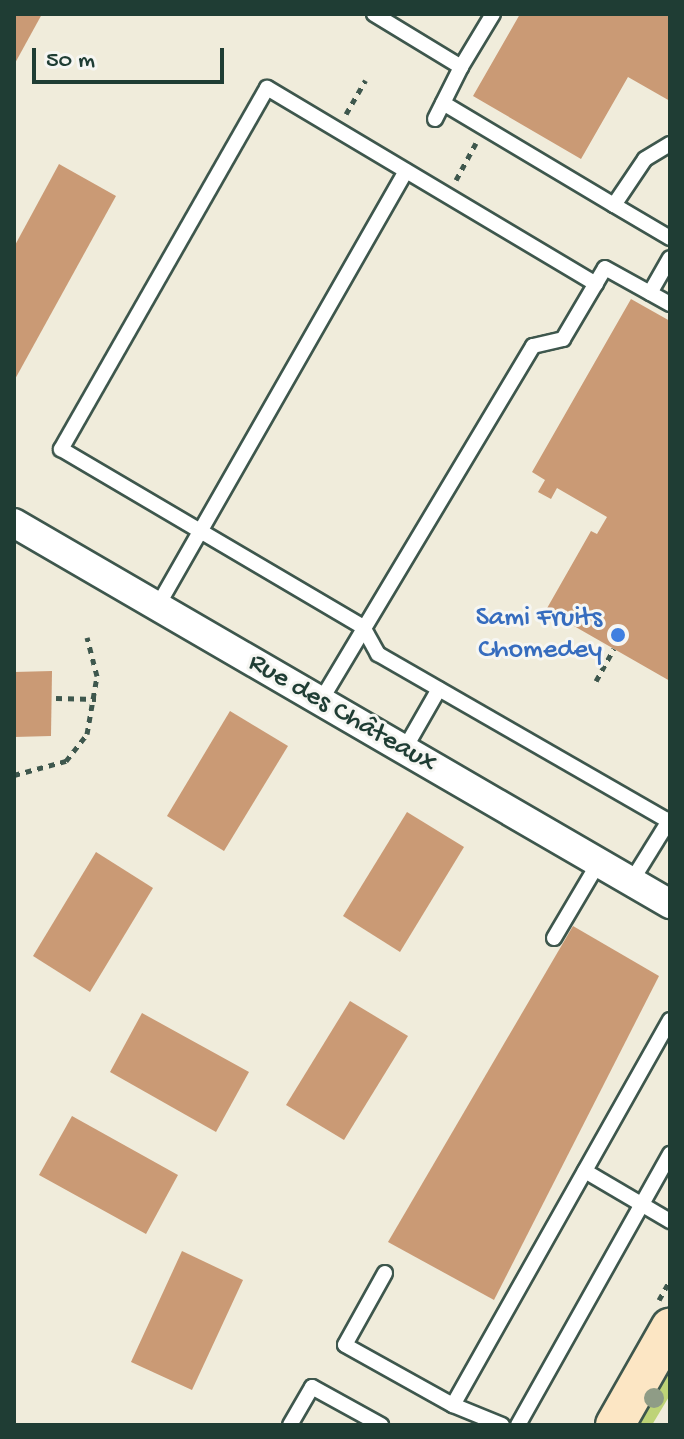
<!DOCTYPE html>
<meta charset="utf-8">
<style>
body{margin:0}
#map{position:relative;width:684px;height:1439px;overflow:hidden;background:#f0ecdb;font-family:"Gochi Hand",sans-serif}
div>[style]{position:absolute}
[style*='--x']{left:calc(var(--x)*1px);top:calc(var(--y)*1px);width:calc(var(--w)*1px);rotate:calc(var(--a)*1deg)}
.green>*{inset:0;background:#bed377}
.building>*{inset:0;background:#ca9a75}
.path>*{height:5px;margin-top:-2.5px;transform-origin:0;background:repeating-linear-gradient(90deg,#3e574d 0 6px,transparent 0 12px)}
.roads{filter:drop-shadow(2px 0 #3e574d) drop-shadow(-2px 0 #3e574d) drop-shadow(0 2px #3e574d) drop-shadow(0 -2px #3e574d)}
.lane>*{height:14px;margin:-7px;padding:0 7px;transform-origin:7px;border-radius:7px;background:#fff}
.street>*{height:28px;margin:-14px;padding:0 14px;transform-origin:14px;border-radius:14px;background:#fff}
.secondary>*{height:38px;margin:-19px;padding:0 19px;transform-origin:19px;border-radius:19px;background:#fce6c4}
.trees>*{width:20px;height:20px;margin:-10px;border-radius:50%;background:#8f9c86}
.dots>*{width:22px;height:22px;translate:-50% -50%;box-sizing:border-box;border:4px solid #f6f6f2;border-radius:50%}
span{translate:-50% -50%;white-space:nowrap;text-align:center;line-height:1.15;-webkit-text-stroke:6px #f6f6f2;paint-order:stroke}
.shop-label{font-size:28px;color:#366cbe}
.right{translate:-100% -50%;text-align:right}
.street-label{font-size:28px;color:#1f3d34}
.frame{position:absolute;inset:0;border:16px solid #1f3d34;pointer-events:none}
.scale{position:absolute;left:32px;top:48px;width:192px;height:36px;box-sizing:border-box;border:4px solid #1f3d34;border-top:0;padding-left:10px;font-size:24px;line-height:28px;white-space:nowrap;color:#1f3d34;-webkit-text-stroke:6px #f6f6f2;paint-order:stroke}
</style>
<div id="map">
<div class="green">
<i style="clip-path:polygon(670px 1360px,670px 1395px,652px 1425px,632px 1425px)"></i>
</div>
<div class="building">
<i style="clip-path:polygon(14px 14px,42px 14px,14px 65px)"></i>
<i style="clip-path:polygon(520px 14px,670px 14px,670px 101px,628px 77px,581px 159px,473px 96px)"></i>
<i style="clip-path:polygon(59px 164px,116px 196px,14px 381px,14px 247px)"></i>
<i style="clip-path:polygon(631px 299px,670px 321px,670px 681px,546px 610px,591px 531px,597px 534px,607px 517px,557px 488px,551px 499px,538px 492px,545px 480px,532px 472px)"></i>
<i style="clip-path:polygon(52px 671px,51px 736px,14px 737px,14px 672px)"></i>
<i style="clip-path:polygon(230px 711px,288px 746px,224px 851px,167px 816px)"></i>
<i style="clip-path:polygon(407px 812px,464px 847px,400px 952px,343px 916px)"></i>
<i style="clip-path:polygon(96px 852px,153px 888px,90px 992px,33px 956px)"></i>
<i style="clip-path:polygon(573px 926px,659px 976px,494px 1300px,388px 1242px)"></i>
<i style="clip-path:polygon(350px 1001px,408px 1036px,344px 1140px,286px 1105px)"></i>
<i style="clip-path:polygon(142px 1013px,249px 1072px,216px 1132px,110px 1072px)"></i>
<i style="clip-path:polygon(72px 1116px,178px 1175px,146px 1234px,39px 1175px)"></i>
<i style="clip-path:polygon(182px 1251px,243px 1280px,192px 1390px,131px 1362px)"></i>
</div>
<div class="path">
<i style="--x:346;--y:114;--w:39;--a:-60"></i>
<i style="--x:456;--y:180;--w:42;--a:-61.6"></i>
<i style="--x:596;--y:681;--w:37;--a:-61"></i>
<i style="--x:56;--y:698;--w:40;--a:1.4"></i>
<i style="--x:14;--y:775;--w:54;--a:-15.1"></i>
<i style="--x:66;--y:761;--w:34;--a:-52"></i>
<i style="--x:87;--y:734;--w:59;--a:-80.2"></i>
<i style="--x:97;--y:676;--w:40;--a:-104.4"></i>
<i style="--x:659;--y:1300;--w:23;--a:-61"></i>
</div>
<div class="roads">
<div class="lane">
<i style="--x:374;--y:14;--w:102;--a:31.3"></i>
<i style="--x:461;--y:67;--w:62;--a:-58.9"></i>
<i style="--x:443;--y:103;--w:199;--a:30.8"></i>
<i style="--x:614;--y:205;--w:55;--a:-56"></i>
<i style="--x:645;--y:159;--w:29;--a:-31"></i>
<i style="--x:435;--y:119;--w:58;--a:-63.4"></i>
<i style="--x:614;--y:205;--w:65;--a:30.5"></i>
<i style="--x:596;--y:284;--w:383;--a:-149.2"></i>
<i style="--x:267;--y:88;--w:416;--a:119.7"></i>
<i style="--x:61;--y:449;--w:351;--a:30.5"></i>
<i style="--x:363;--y:627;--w:31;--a:61"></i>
<i style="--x:378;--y:654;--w:337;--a:29.9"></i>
<i style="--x:650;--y:293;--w:40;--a:-60.3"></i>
<i style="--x:157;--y:607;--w:502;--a:-60.27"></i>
<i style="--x:320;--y:702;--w:415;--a:-59.1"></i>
<i style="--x:533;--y:346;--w:31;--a:-13"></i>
<i style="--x:563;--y:339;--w:82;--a:-59.4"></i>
<i style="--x:605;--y:268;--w:74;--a:29"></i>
<i style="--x:404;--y:750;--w:70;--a:-60.2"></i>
<i style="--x:631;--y:882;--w:74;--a:-58.2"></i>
<i style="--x:554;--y:938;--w:88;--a:-59.4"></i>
<i style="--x:585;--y:1171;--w:99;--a:30.5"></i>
<i style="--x:385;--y:1273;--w:82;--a:119.1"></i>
<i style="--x:345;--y:1345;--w:124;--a:29.1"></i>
<i style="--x:290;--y:1425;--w:44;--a:-59.9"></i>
<i style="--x:312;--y:1387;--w:79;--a:28.8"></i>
<i style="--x:502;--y:1425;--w:53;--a:-157.8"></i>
<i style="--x:453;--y:1405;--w:442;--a:-60.6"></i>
<i style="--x:518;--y:1425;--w:311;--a:-60.7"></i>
</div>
<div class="street">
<i style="--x:14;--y:523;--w:759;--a:30.15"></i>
</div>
<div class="secondary">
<i style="--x:615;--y:1425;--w:112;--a:-60.4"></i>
</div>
</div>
<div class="trees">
<i style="left:654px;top:1398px"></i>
</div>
<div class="dots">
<i style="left:618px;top:635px;background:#3f7fe0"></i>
</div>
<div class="shop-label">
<span class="right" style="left:602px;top:635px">Sami Fruits<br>Chomedey</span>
</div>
<div class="street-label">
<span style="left:342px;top:714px;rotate:30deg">Rue des Châteaux</span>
</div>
<div class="frame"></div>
<div class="scale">50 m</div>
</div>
